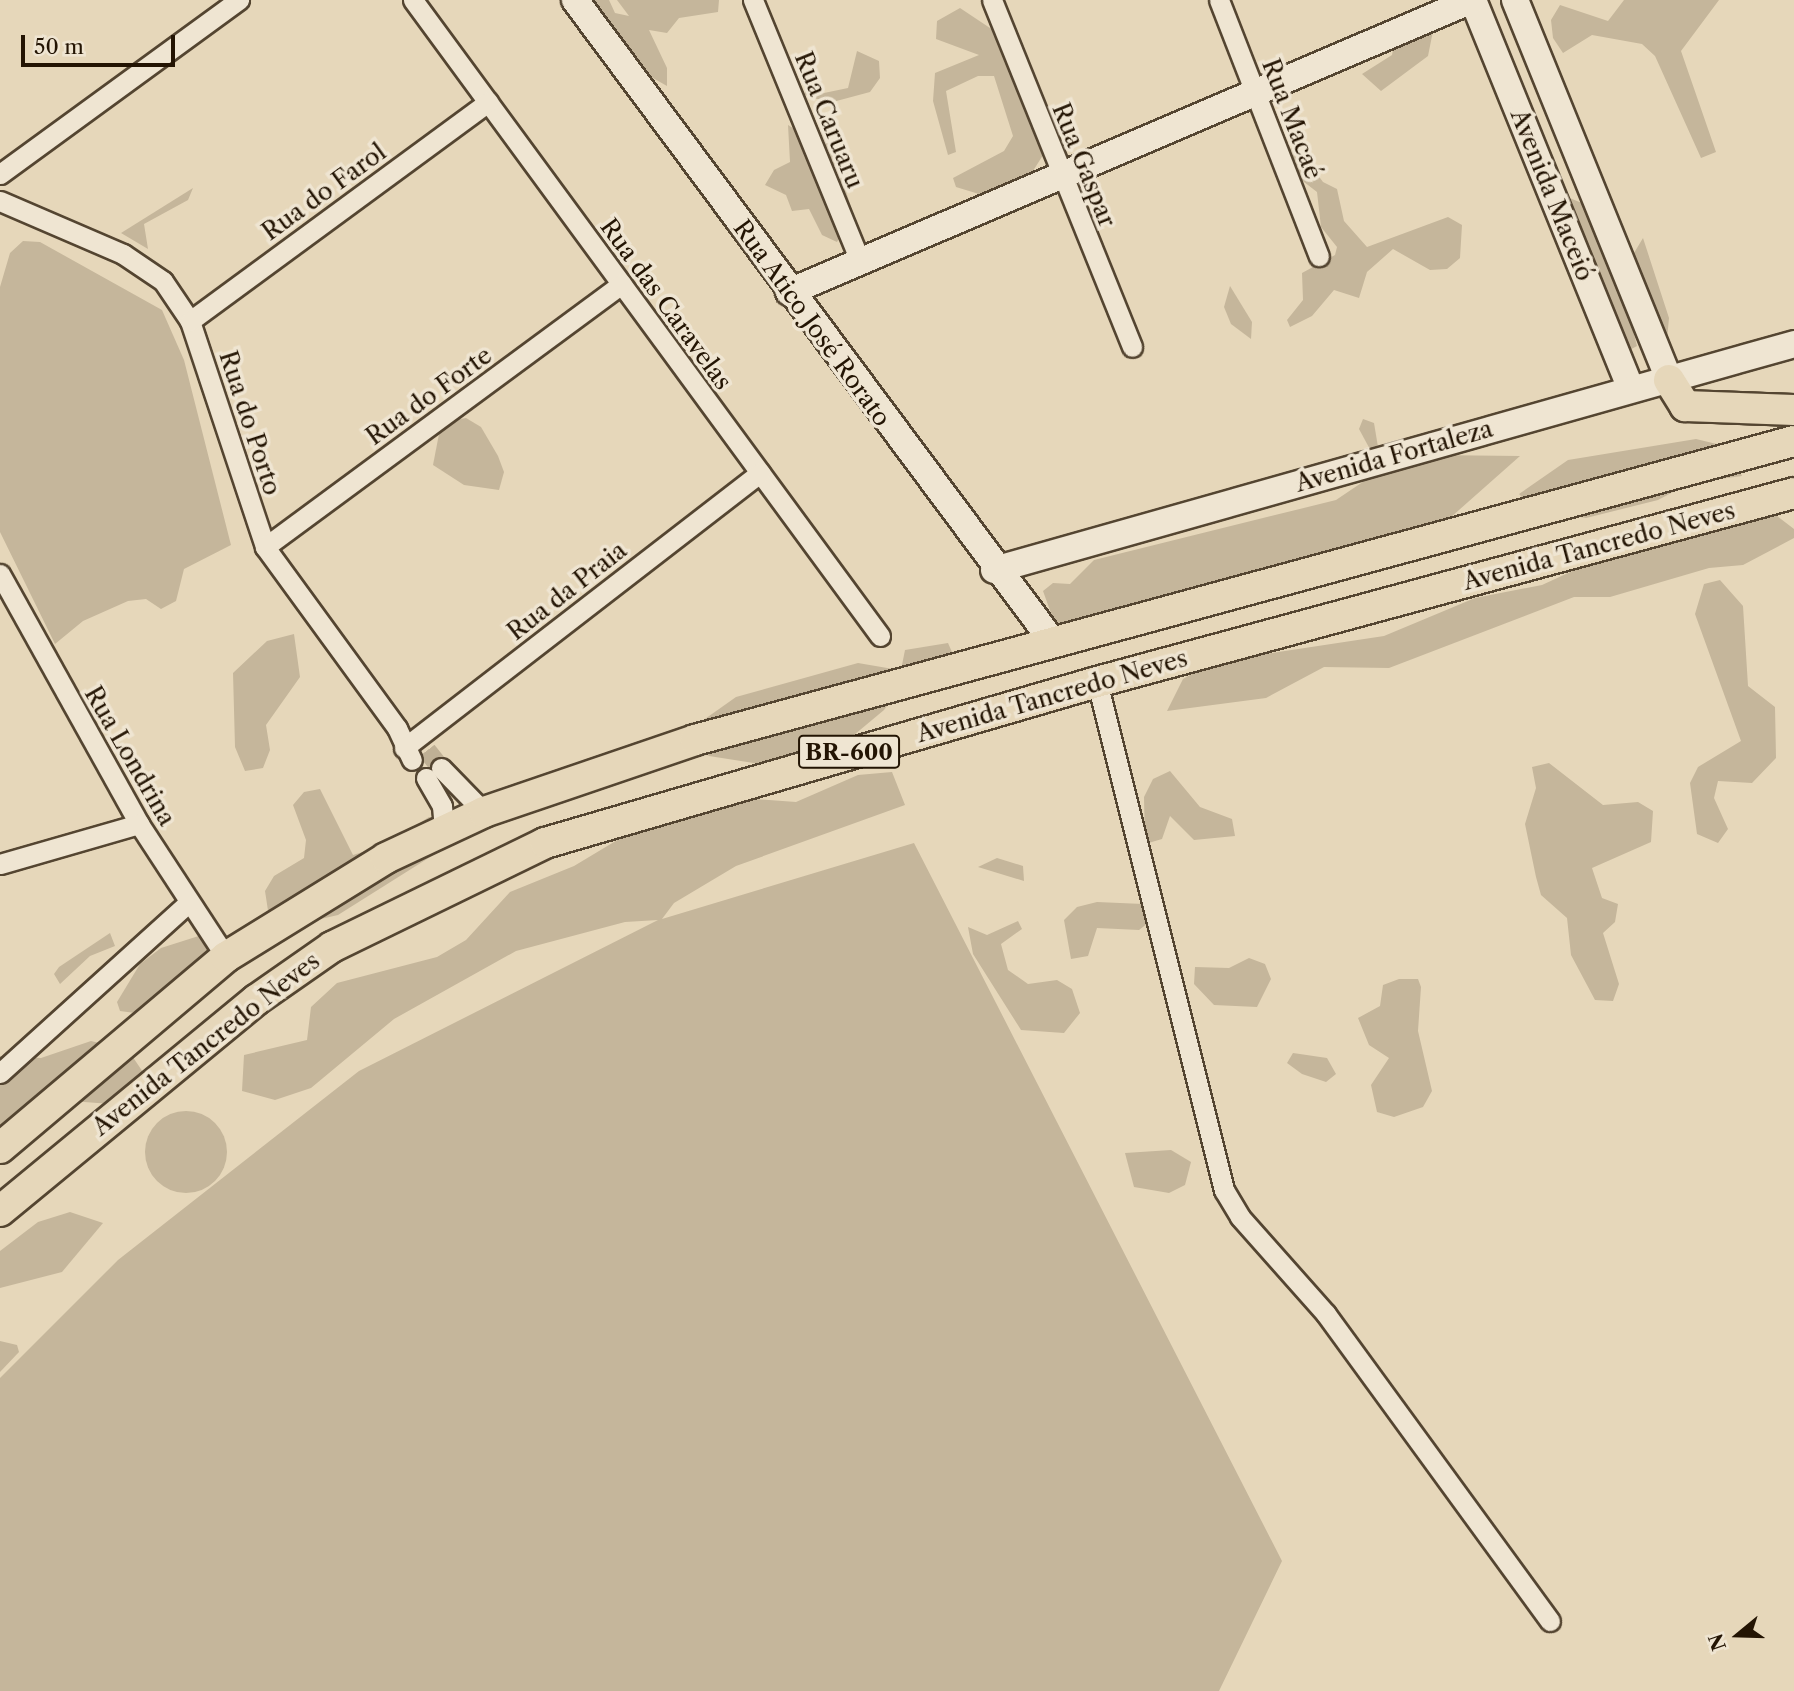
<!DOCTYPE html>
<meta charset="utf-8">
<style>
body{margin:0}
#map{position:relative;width:1794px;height:1691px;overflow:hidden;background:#e6d7ba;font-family:"Libre Caslon Text",serif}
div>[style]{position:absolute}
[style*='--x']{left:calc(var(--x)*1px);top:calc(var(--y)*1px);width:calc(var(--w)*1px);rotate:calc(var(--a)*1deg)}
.green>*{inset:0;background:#c5b69b}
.round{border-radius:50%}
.street-tunnel>*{height:19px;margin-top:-9.5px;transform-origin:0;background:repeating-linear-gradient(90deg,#bfb095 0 19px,transparent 0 29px)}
.roads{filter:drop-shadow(2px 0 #544531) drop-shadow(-2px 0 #544531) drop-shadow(0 2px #544531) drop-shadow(0 -2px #544531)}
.street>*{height:19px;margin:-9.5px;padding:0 9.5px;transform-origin:9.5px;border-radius:9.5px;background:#efe5d2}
.secondary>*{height:26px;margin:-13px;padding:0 13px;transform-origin:13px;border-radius:13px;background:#efe5d2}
.primary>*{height:30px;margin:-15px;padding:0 15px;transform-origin:15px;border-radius:15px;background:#e6d7ba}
span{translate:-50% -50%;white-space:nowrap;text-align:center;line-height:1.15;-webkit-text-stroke:7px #efe5d2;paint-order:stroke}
.shield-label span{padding:2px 5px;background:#efe5d2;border:2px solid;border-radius:5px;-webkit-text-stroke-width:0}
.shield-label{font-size:23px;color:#231403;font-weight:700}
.street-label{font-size:24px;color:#231403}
.north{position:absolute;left:1703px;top:1600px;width:70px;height:70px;-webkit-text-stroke:5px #efe5d2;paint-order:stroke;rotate:251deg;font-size:19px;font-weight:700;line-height:28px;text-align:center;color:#231403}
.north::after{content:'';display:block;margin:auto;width:24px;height:32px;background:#231403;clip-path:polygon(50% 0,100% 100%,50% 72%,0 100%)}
.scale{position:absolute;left:21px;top:35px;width:154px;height:32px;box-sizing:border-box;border:4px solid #231403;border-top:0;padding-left:9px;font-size:21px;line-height:24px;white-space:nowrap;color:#231403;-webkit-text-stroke:5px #efe5d2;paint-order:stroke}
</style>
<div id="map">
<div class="green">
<i style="clip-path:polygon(586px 0,609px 0,615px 13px,629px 16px,617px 0,719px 0,718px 12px,679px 18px,667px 33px,649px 30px,667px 68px,667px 86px,637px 69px,618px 34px,602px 26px)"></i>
<i style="clip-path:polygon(1624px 0,1719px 0,1681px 51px,1716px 152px,1701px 158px,1655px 56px,1642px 44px,1592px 35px,1563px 53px,1553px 38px,1551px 20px,1560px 5px,1608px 21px)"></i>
<i style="clip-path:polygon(960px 8px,996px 32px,1045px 152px,1031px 174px,992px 198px,956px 187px,953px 178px,1004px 151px,1013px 136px,994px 76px,978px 76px,946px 91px,956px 152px,948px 155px,933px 101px,935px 73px,979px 55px,936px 39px,937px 21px)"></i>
<i style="clip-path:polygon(1434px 26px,1428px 56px,1381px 91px,1362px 74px,1392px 55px,1394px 45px)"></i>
<i style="clip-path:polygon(857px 51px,879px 61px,880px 78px,870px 92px,829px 103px,805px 95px,804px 78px,824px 93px,848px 88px)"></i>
<i style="clip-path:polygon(788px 125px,819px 144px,818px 132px,826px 130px,853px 213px,837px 242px,822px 235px,809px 209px,792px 211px,786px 195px,765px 185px,774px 170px,790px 162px)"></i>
<i style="clip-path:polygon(1297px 147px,1323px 182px,1337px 189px,1344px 221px,1367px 247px,1448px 217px,1462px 225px,1460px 258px,1447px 269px,1430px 270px,1393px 249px,1367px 272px,1359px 298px,1334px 290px,1312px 316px,1290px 327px,1287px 320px,1303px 300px,1302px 273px,1335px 255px,1337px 247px,1321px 227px,1317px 192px,1295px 175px,1288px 149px)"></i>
<i style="clip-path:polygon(193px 188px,188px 200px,144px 224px,148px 249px,121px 233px)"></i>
<i style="clip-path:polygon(1567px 197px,1582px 203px,1638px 270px,1634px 253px,1643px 238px,1669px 318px,1666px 350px,1629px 315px,1637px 346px,1622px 354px)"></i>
<i style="clip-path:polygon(23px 241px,40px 242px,162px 310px,184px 360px,231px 545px,184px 569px,176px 601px,161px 609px,146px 599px,128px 601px,83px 621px,55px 644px,0 532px,0 287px,10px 253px)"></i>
<i style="clip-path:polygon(1230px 286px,1252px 322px,1251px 339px,1231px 324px,1224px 307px)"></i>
<i style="clip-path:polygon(466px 418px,481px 427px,498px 456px,504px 472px,499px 490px,464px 485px,433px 465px,439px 434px,450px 421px)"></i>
<i style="clip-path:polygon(1363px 419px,1374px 423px,1379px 453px,1372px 453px,1359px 429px)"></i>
<i style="clip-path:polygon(1696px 439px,1729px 447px,1742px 476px,1690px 483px,1658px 500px,1586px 518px,1534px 509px,1519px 494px,1568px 460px)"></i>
<i style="clip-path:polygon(1431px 455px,1520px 456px,1433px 533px,1261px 601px,1222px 611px,1056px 627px,1043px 591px,1053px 583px,1070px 584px,1094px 560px,1336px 500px,1382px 469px)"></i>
<i style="clip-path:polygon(1773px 513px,1794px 529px,1794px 538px,1743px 565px,1709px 568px,1610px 597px,1574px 597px,1389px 668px,1324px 667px,1266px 698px,1167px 711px,1183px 679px,1213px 662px,1384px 636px,1475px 598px,1542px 585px,1605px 556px)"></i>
<i style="clip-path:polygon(1720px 580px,1743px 606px,1748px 686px,1775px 707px,1776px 758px,1752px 783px,1718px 781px,1714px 798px,1728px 829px,1718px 843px,1697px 834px,1690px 783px,1698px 767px,1741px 741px,1695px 614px,1704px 584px)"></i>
<i style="clip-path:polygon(294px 634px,300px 677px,266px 725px,270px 750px,263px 768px,245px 771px,235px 747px,233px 673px,267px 641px)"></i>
<i style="clip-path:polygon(948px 643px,955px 659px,901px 670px,905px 650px)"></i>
<i style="clip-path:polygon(858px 663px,893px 669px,904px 682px,884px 710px,842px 745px,760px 764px,709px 756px,689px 742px,695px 726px,736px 697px)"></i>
<i style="clip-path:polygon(1549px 763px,1603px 805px,1638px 802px,1653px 811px,1651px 842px,1592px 868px,1602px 898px,1618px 904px,1615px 922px,1603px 933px,1619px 984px,1613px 1001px,1595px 1000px,1571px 955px,1567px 918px,1541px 895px,1536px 877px,1525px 824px,1536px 788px,1532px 767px)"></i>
<i style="clip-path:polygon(1170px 771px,1200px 807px,1232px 819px,1235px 836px,1194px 840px,1170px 816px,1162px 839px,1145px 844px,1144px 797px,1153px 779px)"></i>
<i style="clip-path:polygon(892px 772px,905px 805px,736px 866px,674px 903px,662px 919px,914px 843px,1282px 1561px,1219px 1691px,0 1691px,0 1378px,118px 1260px,359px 1071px,658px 920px,625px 922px,516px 951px,394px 1019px,311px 1088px,275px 1100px,242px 1091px,244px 1055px,307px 1040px,311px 1007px,337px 983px,437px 957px,466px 940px,510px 892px,574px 866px,664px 812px,728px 797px,796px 802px,858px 775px)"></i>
<i style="clip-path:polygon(320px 789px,353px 855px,385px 845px,429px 817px,449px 817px,461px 827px,454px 842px,338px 915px,303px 923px,269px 917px,265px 891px,274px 876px,304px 858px,306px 840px,293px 805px,304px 792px)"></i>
<i style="clip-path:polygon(997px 858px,1023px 866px,1024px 881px,978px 867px)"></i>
<i style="clip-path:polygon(1097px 902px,1143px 904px,1152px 920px,1139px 930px,1097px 928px,1088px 956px,1071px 959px,1064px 920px,1077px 907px)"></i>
<i style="clip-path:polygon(1018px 921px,1022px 929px,1001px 944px,1008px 970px,1028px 984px,1057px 980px,1072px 989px,1080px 1013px,1064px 1033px,1021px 1030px,973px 954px,968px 927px,987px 935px)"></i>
<i style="clip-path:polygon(110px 933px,115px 946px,90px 956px,60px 984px,54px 974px,59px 967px)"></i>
<i style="clip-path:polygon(205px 934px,215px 954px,142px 1014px,120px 1011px,117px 1002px,140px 964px,161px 948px)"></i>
<i style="clip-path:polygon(1249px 958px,1265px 964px,1271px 979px,1257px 1007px,1214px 1005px,1194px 984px,1195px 967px,1229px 968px)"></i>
<i style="clip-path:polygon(1399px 979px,1418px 979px,1421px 987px,1418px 1031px,1432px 1091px,1423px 1107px,1394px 1117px,1377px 1112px,1371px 1085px,1389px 1058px,1369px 1045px,1358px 1018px,1380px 1006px,1383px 985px)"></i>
<i style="clip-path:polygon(91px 1041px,128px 1050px,147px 1078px,124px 1105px,71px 1101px,0 1133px,0 1056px,41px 1058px)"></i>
<i style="clip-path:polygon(1293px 1053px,1327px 1058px,1336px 1074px,1326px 1082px,1302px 1074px,1287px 1063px)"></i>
<i class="round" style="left:145px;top:1111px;width:82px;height:82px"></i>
<i style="clip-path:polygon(1171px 1150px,1191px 1162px,1185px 1185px,1169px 1193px,1134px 1187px,1125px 1153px)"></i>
<i style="clip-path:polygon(70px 1212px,103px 1223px,62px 1272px,0 1288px,0 1251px,38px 1222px)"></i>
<i style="clip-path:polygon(0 1341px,17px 1345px,19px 1352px,0 1372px)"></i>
</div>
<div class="street-tunnel">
<i style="--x:427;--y:750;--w:23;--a:52"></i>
</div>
<div class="roads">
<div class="street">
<i style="--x:413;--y:0;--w:789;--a:53.71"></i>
<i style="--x:753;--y:0;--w:279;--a:67.7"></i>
<i style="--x:992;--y:0;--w:374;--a:68"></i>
<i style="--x:1219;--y:0;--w:275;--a:68.7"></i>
<i style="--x:0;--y:174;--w:296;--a:-36.1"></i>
<i style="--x:0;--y:201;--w:134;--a:23.3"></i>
<i style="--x:123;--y:254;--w:48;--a:34"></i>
<i style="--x:163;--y:281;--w:48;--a:56"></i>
<i style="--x:190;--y:321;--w:238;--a:71.6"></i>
<i style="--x:265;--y:547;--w:224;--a:53.9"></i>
<i style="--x:397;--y:728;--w:35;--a:65"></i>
<i style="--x:190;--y:321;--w:370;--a:-36.3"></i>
<i style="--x:265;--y:547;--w:443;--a:-36.4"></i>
<i style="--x:0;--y:574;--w:286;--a:60.9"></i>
<i style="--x:139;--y:824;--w:159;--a:56.8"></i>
<i style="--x:1097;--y:682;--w:524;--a:75.96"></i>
<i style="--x:1224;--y:1190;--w:31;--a:59"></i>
<i style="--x:1240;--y:1217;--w:130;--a:48.4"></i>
<i style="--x:1326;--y:1314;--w:380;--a:53.9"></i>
<i style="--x:404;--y:748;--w:450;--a:-37.7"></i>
<i style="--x:441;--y:768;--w:62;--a:45.7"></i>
<i style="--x:426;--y:778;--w:32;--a:60"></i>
<i style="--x:442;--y:806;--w:25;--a:85"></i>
<i style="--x:0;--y:864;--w:145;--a:-16.1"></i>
<i style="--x:0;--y:1073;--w:255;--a:-42.1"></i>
</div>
<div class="secondary">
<i style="--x:575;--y:0;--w:800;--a:53.33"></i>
<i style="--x:1473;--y:0;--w:420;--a:67.9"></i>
<i style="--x:1515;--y:0;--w:410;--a:67.9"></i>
<i style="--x:789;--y:292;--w:743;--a:-23.15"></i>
<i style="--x:994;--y:570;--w:831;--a:-15.77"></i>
</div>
<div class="primary">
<i style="--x:1669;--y:380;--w:31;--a:58"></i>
<i style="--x:1685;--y:406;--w:109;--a:2.1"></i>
<i style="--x:0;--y:1148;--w:296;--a:-40.2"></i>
<i style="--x:226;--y:957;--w:188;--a:-31.7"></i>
<i style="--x:386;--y:858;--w:108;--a:-25.1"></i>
<i style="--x:484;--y:812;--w:223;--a:-18.8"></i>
<i style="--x:695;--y:740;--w:1139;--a:-15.22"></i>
<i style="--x:0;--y:1211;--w:332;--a:-39.5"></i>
<i style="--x:256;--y:1000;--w:93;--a:-34.9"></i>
<i style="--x:332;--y:947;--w:237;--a:-26"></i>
<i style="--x:545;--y:843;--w:575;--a:-16.26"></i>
<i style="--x:1097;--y:682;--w:722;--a:-15.17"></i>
</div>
</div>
<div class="shield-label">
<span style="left:849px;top:752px">BR-600</span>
</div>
<div class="street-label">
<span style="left:1292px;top:119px;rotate:69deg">Rua Macaé</span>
<span style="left:829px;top:120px;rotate:68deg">Rua Caruaru</span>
<span style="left:1084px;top:165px;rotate:68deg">Rua Gaspar</span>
<span style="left:324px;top:192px;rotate:-36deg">Rua do Farol</span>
<span style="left:1552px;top:195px;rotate:68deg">Avenida Maceió</span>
<span style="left:666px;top:304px;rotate:54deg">Rua das Caravelas</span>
<span style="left:812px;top:323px;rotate:54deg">Rua Atico José Rorato</span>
<span style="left:429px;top:396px;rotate:-36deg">Rua do Forte</span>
<span style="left:250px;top:423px;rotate:72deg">Rua do Porto</span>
<span style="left:1394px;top:456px;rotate:-16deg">Avenida Fortaleza</span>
<span style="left:1599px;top:546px;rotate:-15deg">Avenida Tancredo Neves</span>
<span style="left:567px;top:591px;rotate:-38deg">Rua da Praia</span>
<span style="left:1052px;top:696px;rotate:-16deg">Avenida Tancredo Neves</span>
<span style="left:130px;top:756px;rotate:60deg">Rua Londrina</span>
<span style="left:206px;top:1044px;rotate:-38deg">Avenida Tancredo Neves</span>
</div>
<div class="north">N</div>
<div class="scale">50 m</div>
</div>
